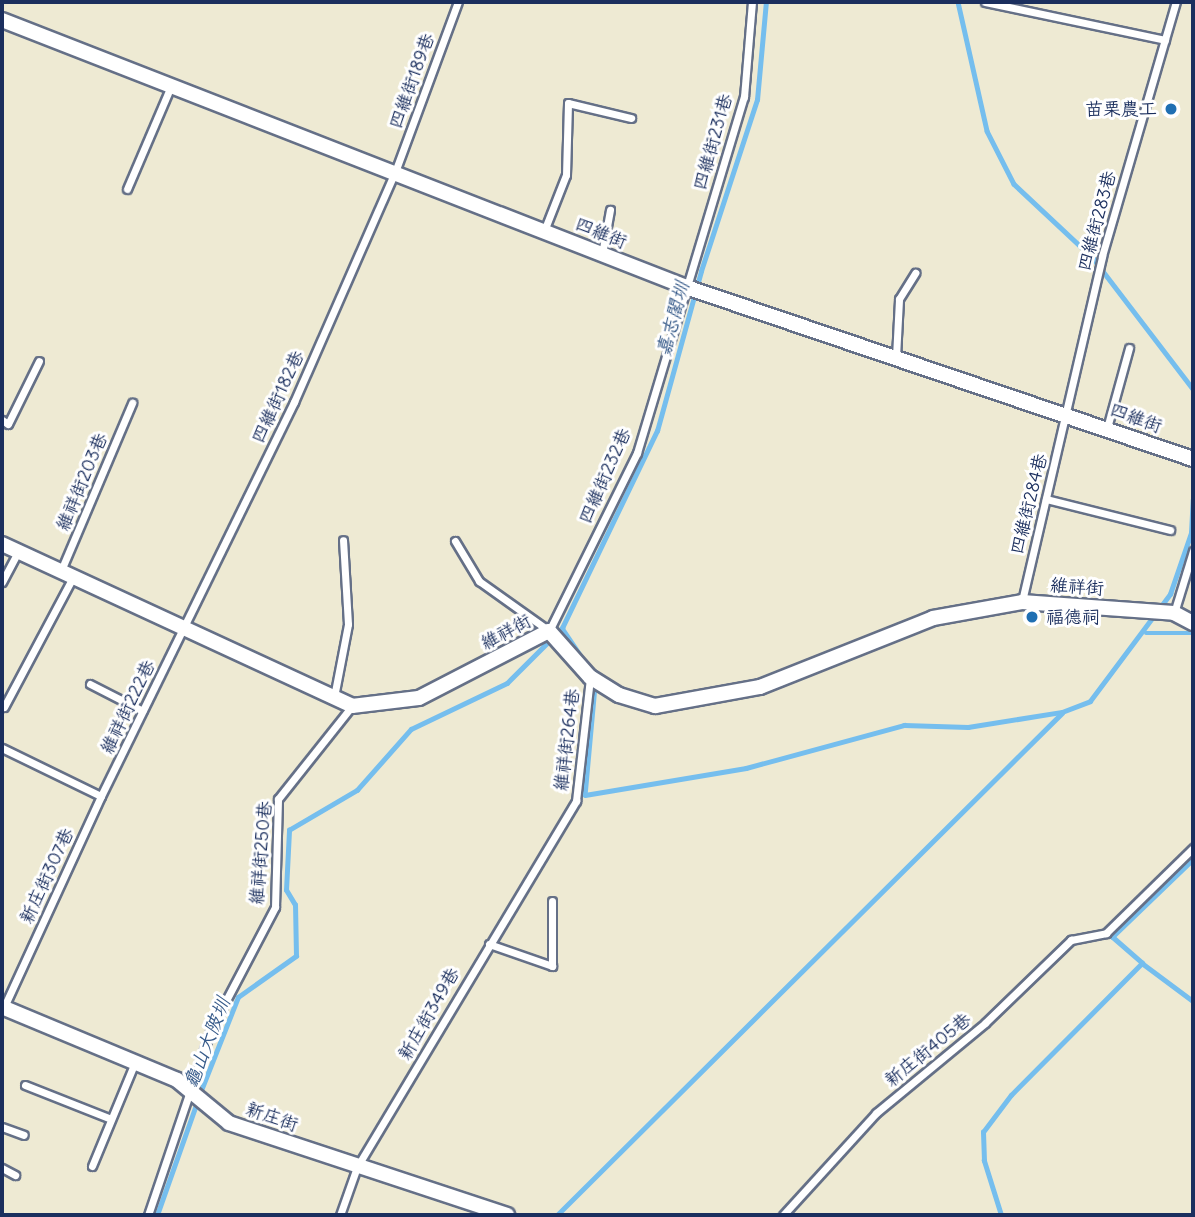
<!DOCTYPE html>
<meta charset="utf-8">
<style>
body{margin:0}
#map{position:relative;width:1195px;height:1217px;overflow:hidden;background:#eeead3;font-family:Delius,"LXGW WenKai TC",sans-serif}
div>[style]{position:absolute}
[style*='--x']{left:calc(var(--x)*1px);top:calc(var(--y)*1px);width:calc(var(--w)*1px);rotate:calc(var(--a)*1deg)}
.stream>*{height:4.5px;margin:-2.25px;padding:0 2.25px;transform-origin:2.25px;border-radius:2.25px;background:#75beee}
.roads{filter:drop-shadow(2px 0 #657087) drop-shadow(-2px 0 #657087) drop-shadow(0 2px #657087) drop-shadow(0 -2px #657087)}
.lane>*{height:7px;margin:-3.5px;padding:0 3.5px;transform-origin:3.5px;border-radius:3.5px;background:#fff}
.street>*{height:14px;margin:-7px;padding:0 7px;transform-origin:7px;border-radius:7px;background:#fff}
.dots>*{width:19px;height:19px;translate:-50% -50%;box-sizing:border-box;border:4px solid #fff;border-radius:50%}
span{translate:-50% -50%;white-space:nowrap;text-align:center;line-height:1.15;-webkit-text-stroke:6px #fff;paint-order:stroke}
.street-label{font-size:18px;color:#1b2f5e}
.poi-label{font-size:18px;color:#1b2f5e}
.right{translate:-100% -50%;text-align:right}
.left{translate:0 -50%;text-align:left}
.water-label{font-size:19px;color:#365a89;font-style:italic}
.frame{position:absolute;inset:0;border:4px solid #1b2f5e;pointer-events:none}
</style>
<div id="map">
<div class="stream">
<i style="--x:958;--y:2;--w:132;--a:77.3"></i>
<i style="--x:987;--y:131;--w:59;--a:63"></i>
<i style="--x:1014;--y:184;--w:108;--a:43.1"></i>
<i style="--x:1093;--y:258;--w:165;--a:52.6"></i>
<i style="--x:562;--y:628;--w:52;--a:56"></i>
<i style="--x:1146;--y:633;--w:47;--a:0"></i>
<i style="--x:595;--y:686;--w:109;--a:95.2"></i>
<i style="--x:585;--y:795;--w:163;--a:-9.5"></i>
<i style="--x:746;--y:768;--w:164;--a:-15.2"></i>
<i style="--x:904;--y:725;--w:64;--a:1.8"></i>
<i style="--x:968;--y:727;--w:95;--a:-9.1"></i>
<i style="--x:1062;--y:712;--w:30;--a:-21"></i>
<i style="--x:1090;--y:701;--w:134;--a:-53.2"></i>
<i style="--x:1170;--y:594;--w:65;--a:-71"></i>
<i style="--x:1191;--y:533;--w:33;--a:-87"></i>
<i style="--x:1142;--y:963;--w:64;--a:36.7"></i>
<i style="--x:200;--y:1093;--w:103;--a:-68.4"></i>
<i style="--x:238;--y:997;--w:71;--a:-35.3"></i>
<i style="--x:296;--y:956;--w:51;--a:-91.1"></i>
<i style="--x:295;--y:905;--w:17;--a:-121"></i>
<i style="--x:286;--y:890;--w:60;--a:-87.1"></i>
<i style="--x:289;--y:830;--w:79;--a:-30.5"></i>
<i style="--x:357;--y:790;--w:81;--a:-48.5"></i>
<i style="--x:411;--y:729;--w:106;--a:-25.6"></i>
<i style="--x:507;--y:683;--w:78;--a:-45"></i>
<i style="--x:562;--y:628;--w:219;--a:-64.3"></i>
<i style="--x:657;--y:431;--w:166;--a:-74.6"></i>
<i style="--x:701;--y:271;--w:180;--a:-71.9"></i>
<i style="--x:757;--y:100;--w:98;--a:-84.8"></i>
<i style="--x:157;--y:1215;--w:120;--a:-70.5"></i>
<i style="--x:557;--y:1215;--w:712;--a:-44.83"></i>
<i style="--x:1001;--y:1215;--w:57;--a:-107.5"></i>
<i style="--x:984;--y:1161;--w:29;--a:-92"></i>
<i style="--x:983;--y:1132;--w:46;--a:-52.9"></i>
<i style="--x:1011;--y:1095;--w:186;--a:-45.2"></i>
<i style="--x:1142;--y:963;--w:40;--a:-139"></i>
<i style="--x:1112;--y:937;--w:112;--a:-43.9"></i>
</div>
<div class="roads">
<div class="lane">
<i style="--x:985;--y:2;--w:184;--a:11.9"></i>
<i style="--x:127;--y:189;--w:112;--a:-66.9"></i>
<i style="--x:544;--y:231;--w:60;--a:-68.6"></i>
<i style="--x:566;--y:175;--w:72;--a:-88.4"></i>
<i style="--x:568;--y:103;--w:65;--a:13.4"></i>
<i style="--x:602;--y:254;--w:45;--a:-79.7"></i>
<i style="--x:896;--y:357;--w:58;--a:-87"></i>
<i style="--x:899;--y:299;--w:31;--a:-58"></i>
<i style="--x:2;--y:420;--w:7;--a:34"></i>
<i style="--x:8;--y:424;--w:70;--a:-63.8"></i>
<i style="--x:1107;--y:428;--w:83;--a:-74.6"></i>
<i style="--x:1046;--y:499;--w:128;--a:14"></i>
<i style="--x:455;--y:541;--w:47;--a:59"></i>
<i style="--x:479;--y:581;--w:86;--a:35.5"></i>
<i style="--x:549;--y:631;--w:199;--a:-63.7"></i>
<i style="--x:637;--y:453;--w:372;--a:-73.3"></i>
<i style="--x:744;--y:97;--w:95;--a:-85.2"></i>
<i style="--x:60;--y:573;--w:185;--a:-67"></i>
<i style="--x:2;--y:582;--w:34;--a:-62"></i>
<i style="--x:1022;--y:601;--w:354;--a:-76.9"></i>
<i style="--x:1102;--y:256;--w:265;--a:-73.8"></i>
<i style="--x:1174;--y:613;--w:65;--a:-73"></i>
<i style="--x:90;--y:684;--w:59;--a:27"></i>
<i style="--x:334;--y:697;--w:74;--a:-79.1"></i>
<i style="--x:348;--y:624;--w:84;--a:-93.4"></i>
<i style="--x:4;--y:707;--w:145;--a:-62"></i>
<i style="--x:2;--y:748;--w:110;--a:25.9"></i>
<i style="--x:489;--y:944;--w:67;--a:19.2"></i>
<i style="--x:552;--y:966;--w:65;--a:-90"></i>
<i style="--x:4;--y:1007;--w:232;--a:-65.3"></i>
<i style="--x:101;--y:796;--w:439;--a:-63.9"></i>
<i style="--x:294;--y:402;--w:251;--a:-66.3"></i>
<i style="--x:395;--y:172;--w:181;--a:-69.7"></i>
<i style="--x:25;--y:1085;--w:92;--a:21.6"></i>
<i style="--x:2;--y:1127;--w:23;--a:20"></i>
<i style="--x:92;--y:1166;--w:115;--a:-67.5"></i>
<i style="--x:2;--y:1168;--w:15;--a:28"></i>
<i style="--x:148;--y:1215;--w:196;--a:-71.3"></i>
<i style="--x:211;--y:1029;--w:138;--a:-62.3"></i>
<i style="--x:275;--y:907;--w:108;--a:-88.4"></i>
<i style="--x:278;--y:799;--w:119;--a:-51.5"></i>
<i style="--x:340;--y:1215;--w:51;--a:-70.5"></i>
<i style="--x:357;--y:1167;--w:427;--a:-59.1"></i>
<i style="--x:576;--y:801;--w:124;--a:-83.5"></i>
<i style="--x:783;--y:1215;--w:138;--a:-47.6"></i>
<i style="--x:876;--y:1113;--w:141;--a:-39.5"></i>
<i style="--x:985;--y:1023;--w:120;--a:-44"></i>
<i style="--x:1071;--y:940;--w:36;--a:-11"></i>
<i style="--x:1106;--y:933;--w:122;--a:-44.3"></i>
</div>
<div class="street">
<i style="--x:2;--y:20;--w:734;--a:21.32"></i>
<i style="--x:686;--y:287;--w:535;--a:18.74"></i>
<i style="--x:2;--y:544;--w:386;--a:24.8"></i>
<i style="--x:352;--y:706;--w:67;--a:-6.8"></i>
<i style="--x:419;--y:698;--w:146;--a:-27.3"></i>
<i style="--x:549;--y:631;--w:62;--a:48.3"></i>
<i style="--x:590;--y:677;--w:34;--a:32"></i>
<i style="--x:619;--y:695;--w:38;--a:17"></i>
<i style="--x:655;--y:706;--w:107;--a:-10.3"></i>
<i style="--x:760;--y:687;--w:186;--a:-21.7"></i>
<i style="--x:933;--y:618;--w:90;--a:-10.2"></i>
<i style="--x:1022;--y:602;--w:152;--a:4.1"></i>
<i style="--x:1174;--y:613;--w:21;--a:28"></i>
<i style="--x:2;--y:1007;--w:190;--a:22.6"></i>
<i style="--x:177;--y:1080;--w:67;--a:39.6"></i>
<i style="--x:229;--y:1123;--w:293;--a:18.3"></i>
</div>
</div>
<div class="dots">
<i style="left:1171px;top:109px;background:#1f6fb2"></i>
<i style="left:1032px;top:617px;background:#1f6fb2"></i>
</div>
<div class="street-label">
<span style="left:412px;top:81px;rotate:-70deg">四維街189巷</span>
<span style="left:713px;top:142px;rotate:-74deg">四維街231巷</span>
<span style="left:1097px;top:221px;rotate:-75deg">四維街283巷</span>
<span style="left:601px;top:233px;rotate:22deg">四維街</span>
<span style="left:278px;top:397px;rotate:-65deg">四維街182巷</span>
<span style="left:1136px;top:418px;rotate:20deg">四維街</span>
<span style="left:605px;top:476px;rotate:-66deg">四維街232巷</span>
<span style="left:82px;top:482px;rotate:-67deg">維祥街203巷</span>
<span style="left:1029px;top:504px;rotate:-76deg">四維街284巷</span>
<span style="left:1077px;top:587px;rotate:4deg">維祥街</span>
<span style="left:506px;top:632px;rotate:-28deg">維祥街</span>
<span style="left:128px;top:707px;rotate:-64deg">維祥街222巷</span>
<span style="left:567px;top:740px;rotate:-83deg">維祥街264巷</span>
<span style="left:261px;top:853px;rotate:-85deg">維祥街250巷</span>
<span style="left:47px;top:876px;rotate:-65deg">新庄街307巷</span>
<span style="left:429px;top:1014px;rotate:-60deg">新庄街349巷</span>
<span style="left:928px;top:1050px;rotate:-39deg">新庄街405巷</span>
<span style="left:272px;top:1117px;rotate:19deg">新庄街</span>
</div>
<div class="poi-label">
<span class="right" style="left:1157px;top:109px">苗栗農工</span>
<span class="left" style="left:1046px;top:617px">福德祠</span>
</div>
<div class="water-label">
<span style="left:673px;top:319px;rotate:-75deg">嘉志閣圳</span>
<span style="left:207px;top:1043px;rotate:-69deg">龜山大陂圳</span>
</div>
<div class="frame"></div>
</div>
